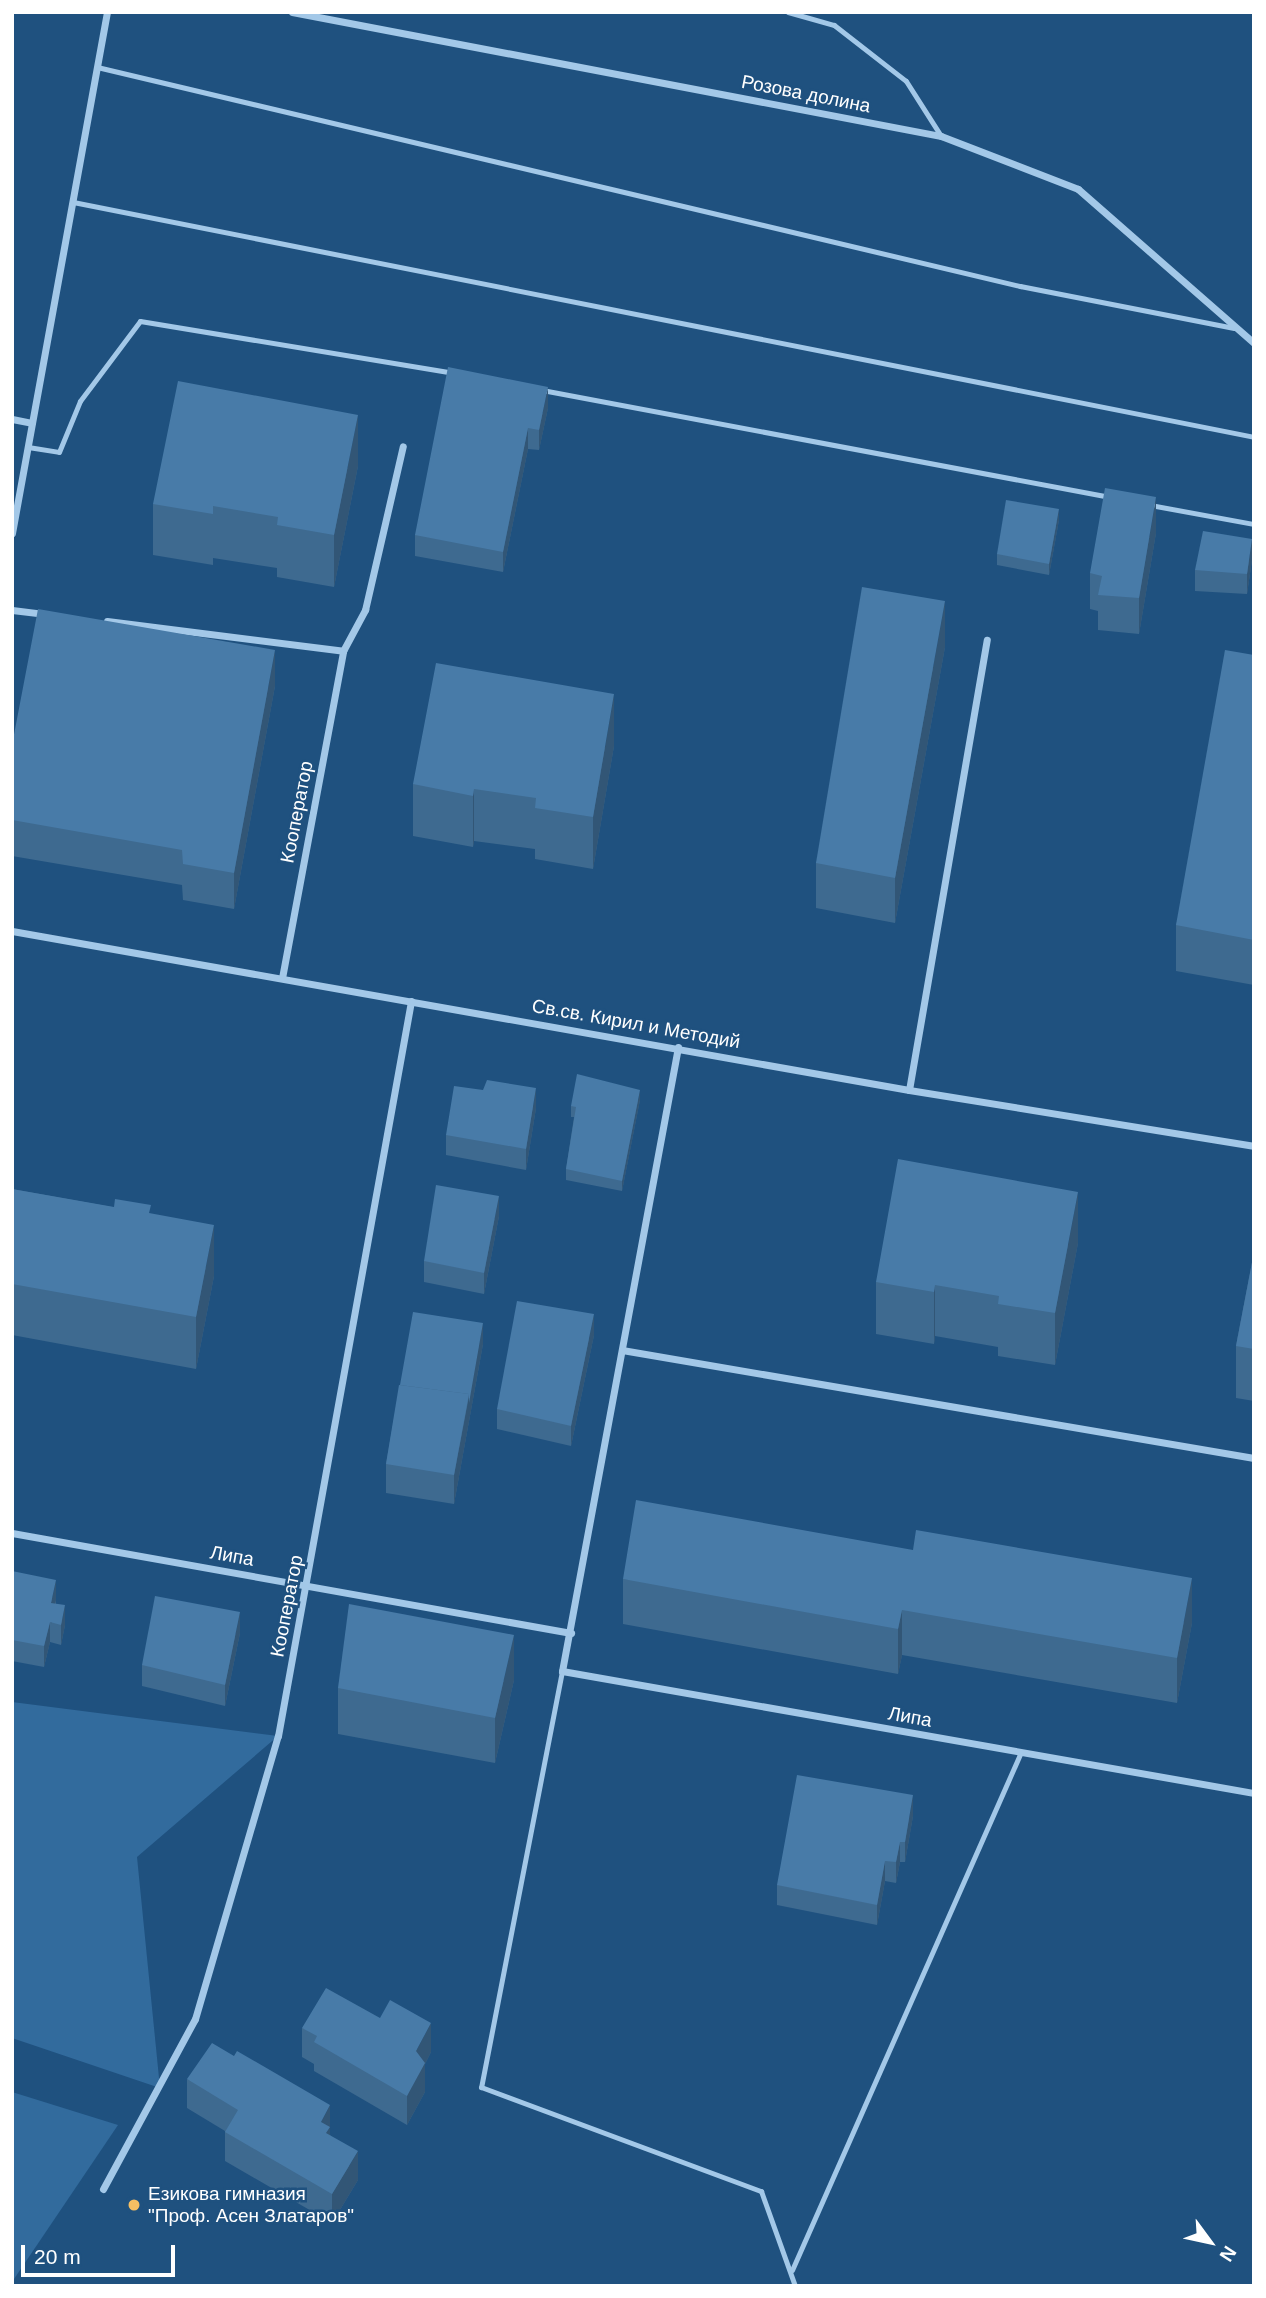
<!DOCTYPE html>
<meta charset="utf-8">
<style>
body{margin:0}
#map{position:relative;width:1266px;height:2298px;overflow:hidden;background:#1f517f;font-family:Arial,sans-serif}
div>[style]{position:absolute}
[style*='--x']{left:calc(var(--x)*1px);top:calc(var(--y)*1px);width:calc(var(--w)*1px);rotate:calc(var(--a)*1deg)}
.green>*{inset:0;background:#326b9d}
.service>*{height:5px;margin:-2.5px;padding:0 2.5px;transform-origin:2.5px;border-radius:2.5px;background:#a3c8e8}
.minor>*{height:7px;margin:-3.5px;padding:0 3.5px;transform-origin:3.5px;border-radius:3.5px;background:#a3c8e8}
.wall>*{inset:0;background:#3e6a90}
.shaded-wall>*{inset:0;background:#325676}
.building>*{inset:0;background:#487ba8}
.dots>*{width:19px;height:19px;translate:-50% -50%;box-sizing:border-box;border:4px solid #1f517f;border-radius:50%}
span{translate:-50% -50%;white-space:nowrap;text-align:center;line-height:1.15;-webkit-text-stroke:5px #1f517f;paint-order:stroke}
.street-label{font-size:19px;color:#fff}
.poi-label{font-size:19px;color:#fff}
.left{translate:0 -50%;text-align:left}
.frame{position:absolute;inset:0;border:14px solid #fff;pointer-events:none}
.north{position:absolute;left:1175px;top:2207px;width:70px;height:70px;-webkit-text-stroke:5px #1f517f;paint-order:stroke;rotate:123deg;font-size:19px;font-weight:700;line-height:28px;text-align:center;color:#fff}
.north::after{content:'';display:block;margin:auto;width:24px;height:32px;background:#fff;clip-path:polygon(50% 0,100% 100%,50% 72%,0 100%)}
.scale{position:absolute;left:21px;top:2245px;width:154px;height:32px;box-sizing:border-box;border:4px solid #fff;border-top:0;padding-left:9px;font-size:21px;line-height:24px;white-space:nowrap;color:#fff;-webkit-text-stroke:5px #1f517f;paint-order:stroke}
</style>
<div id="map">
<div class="green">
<i style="clip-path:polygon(12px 1702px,278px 1736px,137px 1857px,160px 2088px,12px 2038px)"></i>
<i style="clip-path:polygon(12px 2092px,118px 2125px,12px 2282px)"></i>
</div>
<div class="service">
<i style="--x:788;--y:12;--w:48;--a:15.8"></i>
<i style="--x:834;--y:25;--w:91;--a:37.9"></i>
<i style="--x:906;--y:81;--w:65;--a:57.5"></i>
<i style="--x:97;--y:67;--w:949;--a:13.35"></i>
<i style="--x:1020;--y:286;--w:218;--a:11.1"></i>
<i style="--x:73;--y:202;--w:1204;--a:11.25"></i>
<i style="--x:542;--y:390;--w:578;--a:10.67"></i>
<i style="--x:28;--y:447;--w:31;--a:9"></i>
<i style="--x:59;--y:452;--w:55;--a:-67.6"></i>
<i style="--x:80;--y:401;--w:100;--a:-53.1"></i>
<i style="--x:140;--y:321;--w:317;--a:9.4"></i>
<i style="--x:1150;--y:505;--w:106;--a:10.4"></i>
<i style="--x:562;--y:1671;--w:424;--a:101"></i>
<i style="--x:481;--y:2087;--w:299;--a:20.4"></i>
<i style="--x:761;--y:2191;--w:101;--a:70.3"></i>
<i style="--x:792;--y:2270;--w:566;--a:-66.15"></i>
</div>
<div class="minor">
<i style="--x:292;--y:12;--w:661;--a:10.82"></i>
<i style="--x:941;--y:136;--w:147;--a:21.1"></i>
<i style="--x:1078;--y:189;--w:234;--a:41.2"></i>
<i style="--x:12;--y:419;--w:20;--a:11"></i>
<i style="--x:12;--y:533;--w:530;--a:-79.67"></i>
<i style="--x:12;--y:610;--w:34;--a:7"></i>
<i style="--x:107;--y:621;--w:238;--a:7.2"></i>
<i style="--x:343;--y:651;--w:47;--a:-61.8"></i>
<i style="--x:365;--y:610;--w:168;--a:-77"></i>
<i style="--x:12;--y:931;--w:911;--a:10.05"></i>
<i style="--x:909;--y:1090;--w:350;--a:9.2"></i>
<i style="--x:282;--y:978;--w:333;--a:-79.4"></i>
<i style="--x:678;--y:1047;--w:635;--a:100.53"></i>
<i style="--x:562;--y:1671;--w:703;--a:10"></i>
<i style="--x:909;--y:1090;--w:457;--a:-80.2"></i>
<i style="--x:622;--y:1350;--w:641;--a:9.7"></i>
<i style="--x:12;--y:1533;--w:568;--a:10.14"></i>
<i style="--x:103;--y:2189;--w:193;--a:-61.6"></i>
<i style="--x:195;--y:2019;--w:295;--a:-73.7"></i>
<i style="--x:278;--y:1736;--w:747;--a:-79.74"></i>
</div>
<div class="wall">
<i style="clip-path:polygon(548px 408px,539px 450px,528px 449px,503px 572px,415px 556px,415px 535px)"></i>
<i style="clip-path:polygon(358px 466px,334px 587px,277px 577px,277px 568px,213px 558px,213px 565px,153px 555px,153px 504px)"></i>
<i style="clip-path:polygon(1059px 520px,1049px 575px,997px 565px,997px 554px)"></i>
<i style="clip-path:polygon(1156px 533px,1139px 634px,1098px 630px,1098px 611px,1090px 609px,1090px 573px)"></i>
<i style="clip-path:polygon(1252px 560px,1247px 594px,1195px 591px,1195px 570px)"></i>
<i style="clip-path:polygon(945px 647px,895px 923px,816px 908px,816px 863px)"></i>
<i style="clip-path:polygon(1254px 655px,1254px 985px,1176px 971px,1176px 925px)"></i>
<i style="clip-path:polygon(275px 686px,234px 909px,183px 900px,182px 885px,12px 856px,12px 745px)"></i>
<i style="clip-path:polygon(614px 746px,593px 869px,535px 859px,535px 849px,474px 841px,473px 847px,413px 836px,413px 784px)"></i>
<i style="clip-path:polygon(483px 1090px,536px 1108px,526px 1170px,446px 1155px,446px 1135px)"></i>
<i style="clip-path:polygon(640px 1100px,622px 1191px,566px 1180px,566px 1169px,574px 1117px,571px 1117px,571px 1106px)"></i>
<i style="clip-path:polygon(12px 1189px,151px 1214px,214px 1276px,196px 1369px,12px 1335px)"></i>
<i style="clip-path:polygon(499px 1216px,484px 1294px,424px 1282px,424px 1261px)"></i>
<i style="clip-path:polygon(1078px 1243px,1055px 1365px,998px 1356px,998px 1347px,935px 1336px,934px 1344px,876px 1334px,876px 1282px)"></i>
<i style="clip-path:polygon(1254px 1252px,1254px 1401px,1236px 1398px,1236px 1346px)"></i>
<i style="clip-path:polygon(594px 1335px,571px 1446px,497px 1429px,497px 1409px)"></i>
<i style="clip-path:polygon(483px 1344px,454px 1504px,386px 1493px,386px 1464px,400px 1385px)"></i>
<i style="clip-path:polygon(12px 1571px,56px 1600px,56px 1604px,65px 1625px,61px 1645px,50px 1642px,44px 1667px,12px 1661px)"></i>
<i style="clip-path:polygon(623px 1579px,1192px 1623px,1177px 1703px,902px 1655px,898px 1674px,623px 1624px)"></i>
<i style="clip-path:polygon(240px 1633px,225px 1706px,142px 1686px,142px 1665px)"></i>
<i style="clip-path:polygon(514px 1680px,495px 1763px,338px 1734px,338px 1688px)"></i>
<i style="clip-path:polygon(913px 1816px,905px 1862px,900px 1862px,896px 1883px,885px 1881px,877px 1925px,777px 1905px,777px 1885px)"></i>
<i style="clip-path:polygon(302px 2028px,431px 2052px,425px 2064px,425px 2092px,407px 2125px,314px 2071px,314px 2064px,302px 2057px)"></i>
<i style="clip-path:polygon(187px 2079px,330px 2135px,358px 2180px,332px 2223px,225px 2161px,225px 2131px,187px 2108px)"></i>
</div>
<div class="shaded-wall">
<i style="clip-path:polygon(548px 387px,548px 408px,539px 450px,539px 430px)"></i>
<i style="clip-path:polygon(358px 415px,358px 466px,334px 587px,334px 535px)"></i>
<i style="clip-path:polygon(528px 428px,528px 449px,503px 572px,503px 552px)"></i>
<i style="clip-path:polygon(1156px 497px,1156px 533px,1139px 634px,1139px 598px)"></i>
<i style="clip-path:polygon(1059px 509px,1059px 520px,1049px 575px,1049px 564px)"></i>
<i style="clip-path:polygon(1252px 539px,1252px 560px,1247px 594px,1247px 574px)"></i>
<i style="clip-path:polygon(945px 601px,945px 647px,895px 923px,895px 878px)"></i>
<i style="clip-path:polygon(275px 650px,275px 686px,234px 909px,234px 873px)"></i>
<i style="clip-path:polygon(614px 694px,614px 746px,593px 869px,593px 817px)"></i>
<i style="clip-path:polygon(474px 789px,474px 841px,473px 847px,473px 796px)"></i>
<i style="clip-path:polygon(536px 1088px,536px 1108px,526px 1170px,526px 1149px)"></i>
<i style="clip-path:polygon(640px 1090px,640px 1100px,622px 1191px,622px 1181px)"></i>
<i style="clip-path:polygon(1078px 1192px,1078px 1243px,1055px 1365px,1055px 1313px)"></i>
<i style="clip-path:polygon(499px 1196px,499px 1216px,484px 1294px,484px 1273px)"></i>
<i style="clip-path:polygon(214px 1225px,214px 1276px,196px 1369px,196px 1317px)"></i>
<i style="clip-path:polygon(935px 1285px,935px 1336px,934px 1344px,934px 1292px)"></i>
<i style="clip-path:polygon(594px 1314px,594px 1335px,571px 1446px,571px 1426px)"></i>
<i style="clip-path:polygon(483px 1323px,483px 1344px,454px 1504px,454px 1475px)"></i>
<i style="clip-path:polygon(1192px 1578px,1192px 1623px,1177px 1703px,1177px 1658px)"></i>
<i style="clip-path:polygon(56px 1580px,56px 1600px,51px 1624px,51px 1603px)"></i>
<i style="clip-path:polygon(65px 1605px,65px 1625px,61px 1645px,61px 1625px)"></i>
<i style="clip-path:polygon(902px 1610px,902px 1655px,898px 1674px,898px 1629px)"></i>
<i style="clip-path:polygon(240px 1612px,240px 1633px,225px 1706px,225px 1685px)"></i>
<i style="clip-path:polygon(50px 1622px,50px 1642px,44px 1667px,44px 1646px)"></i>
<i style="clip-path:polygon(514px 1635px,514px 1680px,495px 1763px,495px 1718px)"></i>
<i style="clip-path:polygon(913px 1795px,913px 1816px,905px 1862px,905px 1842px)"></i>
<i style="clip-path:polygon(900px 1842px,900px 1862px,896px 1883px,896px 1862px)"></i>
<i style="clip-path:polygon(885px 1861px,885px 1881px,877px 1925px,877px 1905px)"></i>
<i style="clip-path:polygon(431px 2023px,431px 2052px,425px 2064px,425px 2092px,407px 2125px,407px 2096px,416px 2051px)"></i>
<i style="clip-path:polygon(330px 2105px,330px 2156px,321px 2122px)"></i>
<i style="clip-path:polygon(358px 2151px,358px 2180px,332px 2223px,332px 2194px)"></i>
</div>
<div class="building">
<i style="clip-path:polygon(448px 367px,548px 387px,539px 430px,528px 428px,503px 552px,415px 535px)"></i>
<i style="clip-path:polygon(178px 381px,358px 415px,334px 535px,277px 525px,278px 517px,213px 506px,213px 514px,153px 504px)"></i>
<i style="clip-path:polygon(1105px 488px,1156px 497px,1139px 598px,1098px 595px,1102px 576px,1090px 573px)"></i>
<i style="clip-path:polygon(1006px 500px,1059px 509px,1049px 564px,997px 554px)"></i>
<i style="clip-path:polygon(1203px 531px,1252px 539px,1247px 574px,1195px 570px)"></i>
<i style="clip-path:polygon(862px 587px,945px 601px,895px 878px,816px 863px)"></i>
<i style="clip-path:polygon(38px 609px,275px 650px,234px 873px,183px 864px,182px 850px,12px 820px,12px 745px)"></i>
<i style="clip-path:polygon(1225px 650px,1254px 655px,1254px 940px,1176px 925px)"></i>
<i style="clip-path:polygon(436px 663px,614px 694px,593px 817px,535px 808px,536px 798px,474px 789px,473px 796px,413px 784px)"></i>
<i style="clip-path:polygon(577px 1074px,640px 1090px,622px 1181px,566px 1169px,576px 1107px,571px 1106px)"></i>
<i style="clip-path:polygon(487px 1080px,536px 1088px,526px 1149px,446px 1135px,454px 1086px,483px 1090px)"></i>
<i style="clip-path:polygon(898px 1159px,1078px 1192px,1055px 1313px,998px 1304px,999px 1296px,935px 1285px,934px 1292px,876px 1282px)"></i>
<i style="clip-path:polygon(436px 1185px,499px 1196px,484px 1273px,424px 1261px)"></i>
<i style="clip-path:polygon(12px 1189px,114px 1207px,115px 1199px,151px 1205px,149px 1213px,214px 1225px,196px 1317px,12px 1284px)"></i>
<i style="clip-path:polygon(1254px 1252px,1254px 1349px,1236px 1346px)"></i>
<i style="clip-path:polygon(517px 1301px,594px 1314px,571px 1426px,497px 1409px)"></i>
<i style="clip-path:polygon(413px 1312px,483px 1323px,469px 1403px,469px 1394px,400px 1385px)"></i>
<i style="clip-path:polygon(399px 1385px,469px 1394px,454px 1475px,386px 1464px)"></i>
<i style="clip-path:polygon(636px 1500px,913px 1550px,916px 1530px,1192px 1578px,1177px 1658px,902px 1610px,898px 1629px,623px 1579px)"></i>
<i style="clip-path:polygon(12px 1571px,56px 1580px,51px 1603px,65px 1605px,61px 1625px,50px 1622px,44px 1646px,12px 1640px)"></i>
<i style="clip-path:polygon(155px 1596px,240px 1612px,225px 1685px,142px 1665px)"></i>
<i style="clip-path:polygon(349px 1604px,514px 1635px,495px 1718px,338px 1688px)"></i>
<i style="clip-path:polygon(797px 1775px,913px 1795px,905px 1842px,900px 1842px,896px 1862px,885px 1861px,877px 1905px,777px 1885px)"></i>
<i style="clip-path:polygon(326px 1988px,380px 2018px,390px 2000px,431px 2023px,416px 2051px,425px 2063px,407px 2096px,314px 2042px,317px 2036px,302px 2028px)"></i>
<i style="clip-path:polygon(212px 2043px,234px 2056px,237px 2051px,330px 2105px,321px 2122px,330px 2127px,326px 2133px,358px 2151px,332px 2194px,225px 2132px,238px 2110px,187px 2079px)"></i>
</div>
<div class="dots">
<i style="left:134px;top:2205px;background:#f6bf63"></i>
</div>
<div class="street-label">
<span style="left:806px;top:94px;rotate:11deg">Розова долина</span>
<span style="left:297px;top:812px;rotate:-79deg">Кооператор</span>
<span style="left:636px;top:1024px;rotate:10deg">Св.св. Кирил и Методий</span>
<span style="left:232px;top:1556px;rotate:10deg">Липа</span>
<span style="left:287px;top:1606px;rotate:-79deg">Кооператор</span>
<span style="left:910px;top:1717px;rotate:10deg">Липа</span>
</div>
<div class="poi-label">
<span class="left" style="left:148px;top:2205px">Езикова гимназия<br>"Проф. Асен Златаров"</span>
</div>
<div class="frame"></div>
<div class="north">N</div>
<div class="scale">20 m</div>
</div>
